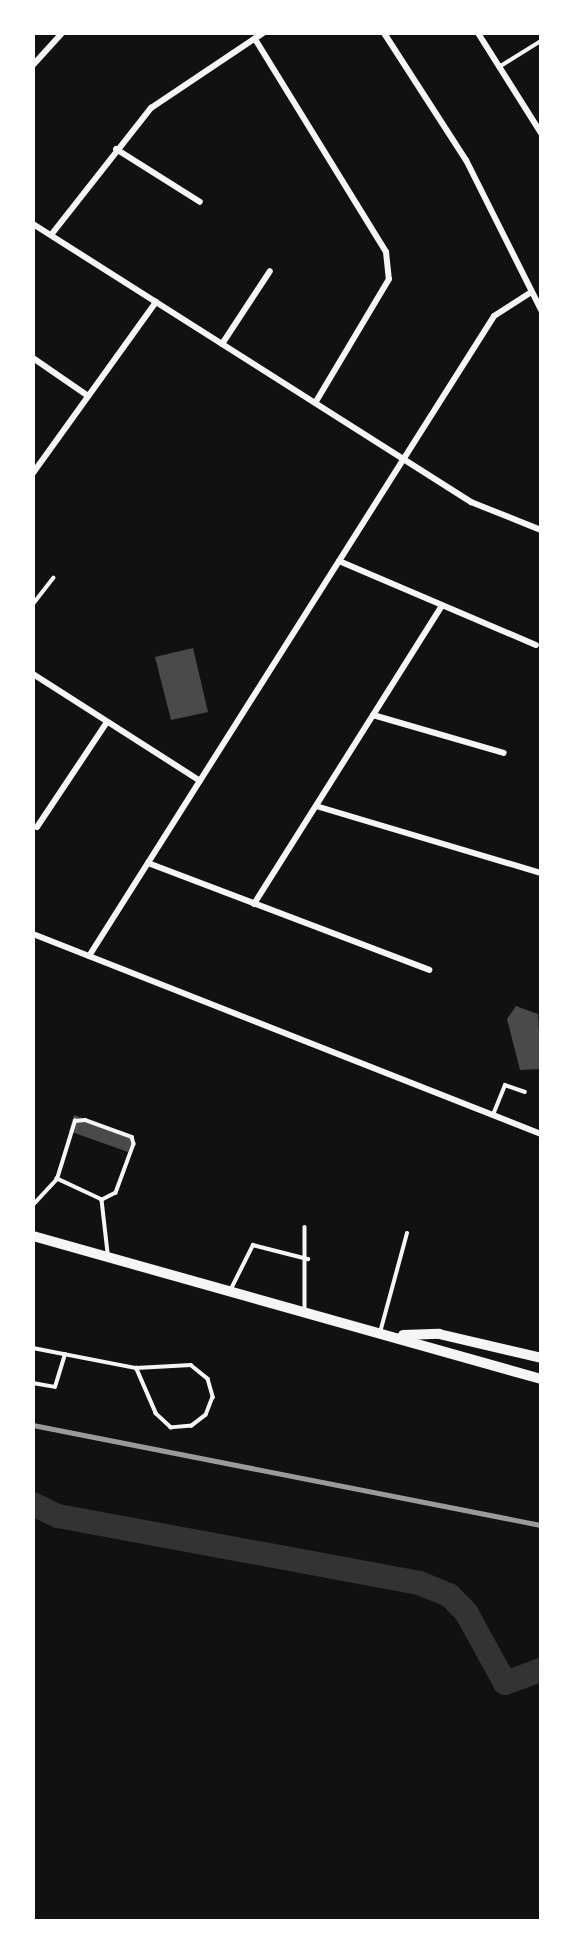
<!DOCTYPE html>
<style>
body{margin:0}
#map{position:relative;width:574px;height:1954px;overflow:hidden;background:#111;font-family:"Fira Sans",sans-serif}
div>[style]{position:absolute}
[style*='--x']{left:calc(var(--x)*1px);top:calc(var(--y)*1px);width:calc(var(--w)*1px);rotate:calc(var(--a)*1deg)}
.river>*{height:24px;margin:-12px;padding:0 12px;transform-origin:12px;border-radius:12px;background:#333}
.building>*{inset:0;background:#4a4a4a}
.service>*{height:3.5px;margin:-1.75px;padding:0 1.75px;transform-origin:1.75px;border-radius:1.75px;background:#f5f5f5}
.minor>*{height:6px;margin:-3px;padding:0 3px;transform-origin:3px;border-radius:3px;background:#f5f5f5}
.primary>*{height:10px;margin:-5px;padding:0 5px;transform-origin:5px;border-radius:5px;background:#f5f5f5}
.rail>*{height:4.5px;margin:-2.25px;padding:0 2.25px;transform-origin:2.25px;border-radius:2.25px;background:#9a9a9a}
span{translate:-50% -50%;white-space:nowrap;text-align:center;line-height:1.15;-webkit-text-stroke:5px #fff;paint-order:stroke}
.frame{position:absolute;inset:0;border:35px solid #fff;pointer-events:none}
</style>
<div id="map">
<div class="river">
<i style="--x:33;--y:1504;--w:28;--a:26"></i>
<i style="--x:58;--y:1516;--w:367;--a:10.5"></i>
<i style="--x:419;--y:1583;--w:32;--a:22"></i>
<i style="--x:449;--y:1595;--w:24;--a:45"></i>
<i style="--x:466;--y:1612;--w:81;--a:61.2"></i>
<i style="--x:505;--y:1683;--w:38;--a:-20"></i>
</div>
<div class="building">
<i style="clip-path:polygon(193px 648px,208px 712px,171px 720px,155px 657px)"></i>
<i style="clip-path:polygon(516px 1006px,538px 1014px,541px 1069px,520px 1070px,507px 1019px)"></i>
<i style="clip-path:polygon(74px 1115px,134px 1137px,128px 1152px,69px 1131px)"></i>
</div>
<div class="service">
<i style="--x:499;--y:67;--w:49;--a:-31.8"></i>
<i style="--x:33;--y:604;--w:33;--a:-52"></i>
<i style="--x:493;--y:1115;--w:32;--a:-68"></i>
<i style="--x:505;--y:1085;--w:21;--a:19"></i>
<i style="--x:85;--y:1120;--w:50;--a:19.9"></i>
<i style="--x:132;--y:1137;--w:7;--a:74"></i>
<i style="--x:134;--y:1144;--w:52;--a:110.2"></i>
<i style="--x:116;--y:1193;--w:16;--a:153"></i>
<i style="--x:102;--y:1200;--w:50;--a:-155"></i>
<i style="--x:57;--y:1179;--w:61;--a:-72.8"></i>
<i style="--x:75;--y:1121;--w:10;--a:-6"></i>
<i style="--x:102;--y:1200;--w:53;--a:83.5"></i>
<i style="--x:33;--y:1205;--w:35;--a:-47"></i>
<i style="--x:305;--y:1227;--w:82;--a:90"></i>
<i style="--x:231;--y:1289;--w:49;--a:-63.4"></i>
<i style="--x:253;--y:1245;--w:57;--a:14.3"></i>
<i style="--x:381;--y:1329;--w:99;--a:-74.8"></i>
<i style="--x:33;--y:1348;--w:105;--a:11"></i>
<i style="--x:136;--y:1368;--w:55;--a:-3.1"></i>
<i style="--x:191;--y:1365;--w:22;--a:39"></i>
<i style="--x:208;--y:1379;--w:19;--a:74"></i>
<i style="--x:213;--y:1397;--w:19;--a:111"></i>
<i style="--x:206;--y:1415;--w:18;--a:142"></i>
<i style="--x:192;--y:1426;--w:21;--a:175"></i>
<i style="--x:171;--y:1428;--w:21;--a:-137"></i>
<i style="--x:156;--y:1414;--w:50;--a:-113.5"></i>
<i style="--x:33;--y:1383;--w:22;--a:10"></i>
<i style="--x:55;--y:1387;--w:34;--a:-73"></i>
</div>
<div class="minor">
<i style="--x:384;--y:33;--w:151;--a:57.2"></i>
<i style="--x:466;--y:160;--w:168;--a:63.4"></i>
<i style="--x:478;--y:33;--w:118;--a:57.8"></i>
<i style="--x:255;--y:39;--w:250;--a:58.4"></i>
<i style="--x:386;--y:252;--w:27;--a:84"></i>
<i style="--x:389;--y:279;--w:144;--a:120.8"></i>
<i style="--x:33;--y:65;--w:43;--a:-47.8"></i>
<i style="--x:116;--y:149;--w:99;--a:32.2"></i>
<i style="--x:33;--y:224;--w:519;--a:32.4"></i>
<i style="--x:471;--y:502;--w:75;--a:21.8"></i>
<i style="--x:51;--y:235;--w:162;--a:-51.8"></i>
<i style="--x:151;--y:108;--w:135;--a:-33.8"></i>
<i style="--x:222;--y:344;--w:87;--a:-56.7"></i>
<i style="--x:33;--y:358;--w:67;--a:34.6"></i>
<i style="--x:33;--y:473;--w:211;--a:-54.3"></i>
<i style="--x:339;--y:561;--w:214;--a:23.1"></i>
<i style="--x:33;--y:674;--w:198;--a:32.6"></i>
<i style="--x:373;--y:715;--w:136;--a:16.2"></i>
<i style="--x:316;--y:806;--w:235;--a:16.6"></i>
<i style="--x:37;--y:827;--w:126;--a:-56.3"></i>
<i style="--x:148;--y:863;--w:301;--a:20.8"></i>
<i style="--x:254;--y:904;--w:353;--a:-57.8"></i>
<i style="--x:33;--y:934;--w:546;--a:21.49"></i>
<i style="--x:89;--y:956;--w:757;--a:-57.67"></i>
<i style="--x:494;--y:316;--w:43;--a:-32.6"></i>
</div>
<div class="primary">
<i style="--x:33;--y:1236;--w:528;--a:15.72"></i>
<i style="--x:403;--y:1335;--w:36;--a:-2"></i>
<i style="--x:439;--y:1334;--w:105;--a:13.2"></i>
</div>
<div class="rail">
<i style="--x:33;--y:1425;--w:518;--a:11.14"></i>
</div>
<div class="frame"></div>
</div>
